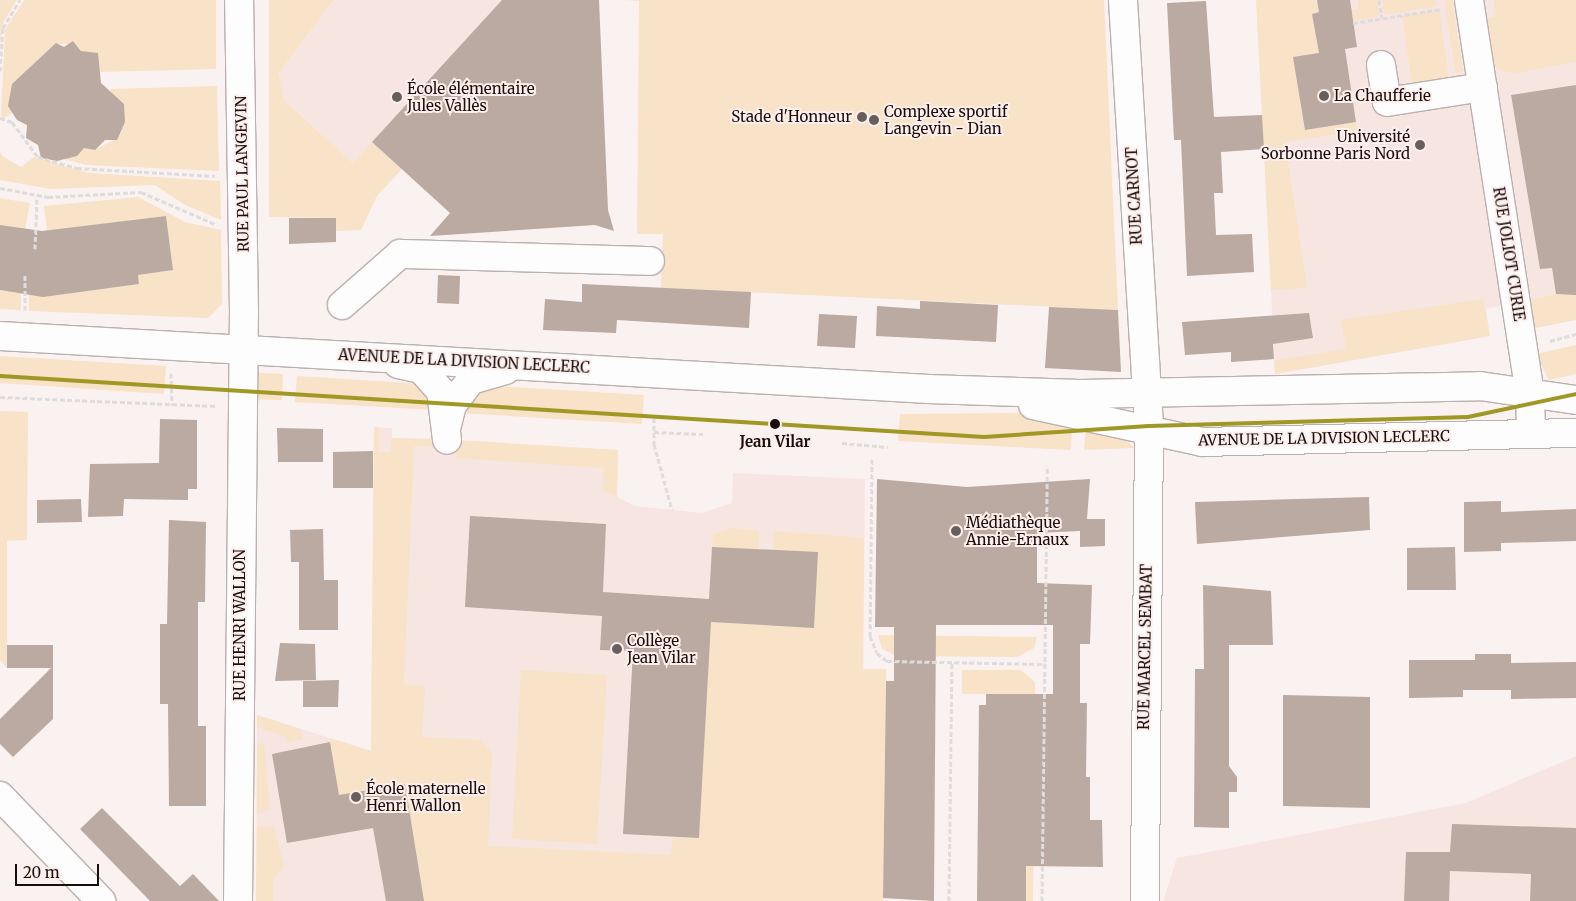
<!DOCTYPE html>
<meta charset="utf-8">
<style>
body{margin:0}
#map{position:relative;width:1576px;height:901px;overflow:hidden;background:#faf2f0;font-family:Merriweather,serif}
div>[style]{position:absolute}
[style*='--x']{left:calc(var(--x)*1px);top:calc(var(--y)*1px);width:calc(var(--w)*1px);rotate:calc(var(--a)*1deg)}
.built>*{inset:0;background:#f7e5e2}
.green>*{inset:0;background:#f8e2c8}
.building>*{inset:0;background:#baaaa1}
.path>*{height:3px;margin-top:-1.5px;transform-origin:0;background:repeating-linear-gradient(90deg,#dfdcdb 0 5px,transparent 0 7.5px)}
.roads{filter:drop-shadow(1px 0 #bab0ae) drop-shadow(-1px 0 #bab0ae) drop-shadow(0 1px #bab0ae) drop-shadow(0 -1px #bab0ae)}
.minor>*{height:28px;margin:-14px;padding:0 14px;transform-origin:14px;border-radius:14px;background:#fefdfd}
.tram-1>*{height:4px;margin:-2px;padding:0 2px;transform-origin:2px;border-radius:2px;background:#9f9825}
.dots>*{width:14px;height:14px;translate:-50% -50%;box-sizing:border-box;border:2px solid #feefec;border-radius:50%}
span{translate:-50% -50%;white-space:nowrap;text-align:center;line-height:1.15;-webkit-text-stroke:4px #feefec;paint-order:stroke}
.poi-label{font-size:15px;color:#1a0e0c}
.left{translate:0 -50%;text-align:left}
.right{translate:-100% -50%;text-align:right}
.street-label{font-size:15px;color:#1a0e0c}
.stop-label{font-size:15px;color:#1a0e0c;font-weight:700}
.scale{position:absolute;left:15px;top:864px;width:84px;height:22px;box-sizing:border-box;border:2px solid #1a0e0c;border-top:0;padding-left:6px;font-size:15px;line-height:18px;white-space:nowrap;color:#1a0e0c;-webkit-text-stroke:4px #feefec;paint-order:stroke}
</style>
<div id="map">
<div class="built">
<i style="clip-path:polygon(334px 0,597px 0,425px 190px,373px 142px,353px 163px,284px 100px,279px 73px)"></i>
<i style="clip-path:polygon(1257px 0,1576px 0,1576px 295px,1556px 294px,1486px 309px,1490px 336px,1275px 374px)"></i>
<i style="clip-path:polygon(374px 427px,392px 428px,392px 438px,618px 450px,617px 497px,635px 506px,702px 513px,732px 503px,733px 473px,865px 479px,861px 901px,256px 901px,257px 715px,371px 751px)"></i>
<i style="clip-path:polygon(1576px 756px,1576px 901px,1163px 901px,1177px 858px,1466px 803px)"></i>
</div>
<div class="green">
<i style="clip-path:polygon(0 0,17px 0,3px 23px,0 47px)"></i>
<i style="clip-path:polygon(24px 0,216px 0,216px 69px,98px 72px,76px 44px,59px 44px,12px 84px,15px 111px,4px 118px,1px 116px,5px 30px)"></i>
<i style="clip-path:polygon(269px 0,334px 0,279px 73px,284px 100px,353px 163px,372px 142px,402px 169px,377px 196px,361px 230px,336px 231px,336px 218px,269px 217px)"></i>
<i style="clip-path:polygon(624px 0,1104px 0,1118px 310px,661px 288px,663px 234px,637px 234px,639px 1px)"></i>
<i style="clip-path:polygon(1256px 0,1317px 0,1319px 12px,1312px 14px,1319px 53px,1293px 57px,1305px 130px,1356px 122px,1358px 131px,1285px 142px,1307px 287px,1301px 288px,1271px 290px)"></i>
<i style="clip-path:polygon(1358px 0,1377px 0,1379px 16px,1353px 21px,1351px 10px,1359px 8px)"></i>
<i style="clip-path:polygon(1382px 0,1436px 0,1437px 6px,1385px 15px)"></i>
<i style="clip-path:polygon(1444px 0,1452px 0,1463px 72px,1456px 73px)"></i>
<i style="clip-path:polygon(1494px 0,1576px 0,1576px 62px,1516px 73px,1499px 70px,1489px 60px,1484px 19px,1496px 16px)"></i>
<i style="clip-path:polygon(1439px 10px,1449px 79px,1412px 84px,1402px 16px)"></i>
<i style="clip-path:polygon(217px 86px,219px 171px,86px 165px,64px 159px,77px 156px,82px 147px,94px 150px,118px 138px,110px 89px)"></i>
<i style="clip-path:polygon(0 150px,2px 156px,21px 167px,34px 157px,89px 173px,220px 181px,221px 220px,185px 205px,155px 185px,51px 189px,0 180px)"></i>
<i style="clip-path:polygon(138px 197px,185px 222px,221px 230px,222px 304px,208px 318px,29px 311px,29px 273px,55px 295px,139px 284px,138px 275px,173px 270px,166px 216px,47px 231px,44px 206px)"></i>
<i style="clip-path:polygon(0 198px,30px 203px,25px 229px,0 225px)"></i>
<i style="clip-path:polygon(21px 273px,21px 310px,0 309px,0 290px,18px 293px)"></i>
<i style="clip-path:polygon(1556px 294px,1576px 295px,1576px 320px,1531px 329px,1528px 300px)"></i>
<i style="clip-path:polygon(1483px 299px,1490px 336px,1275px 374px,1274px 361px,1346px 349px,1341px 320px)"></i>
<i style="clip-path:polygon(1576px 345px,1576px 374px,1549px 380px,1536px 354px)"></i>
<i style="clip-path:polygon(0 356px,166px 366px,164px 394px,0 383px)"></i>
<i style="clip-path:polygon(258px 373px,283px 374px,282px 400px,250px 399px)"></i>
<i style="clip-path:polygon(297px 376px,424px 384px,434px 410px,295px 402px)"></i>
<i style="clip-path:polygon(495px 386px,644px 395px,642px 424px,460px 413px,466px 395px)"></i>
<i style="clip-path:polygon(0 411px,28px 412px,27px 540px,7px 541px,7px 668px,0 660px)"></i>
<i style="clip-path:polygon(1022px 413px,1072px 423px,1071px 450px,898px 441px,900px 414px)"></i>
<i style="clip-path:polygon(1086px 425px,1122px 436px,1134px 448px,1084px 450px)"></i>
<i style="clip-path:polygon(374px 427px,379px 428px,379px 452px,391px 452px,391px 438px,436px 439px,436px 447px,414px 446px,404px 684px,425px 686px,422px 737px,481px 740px,492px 753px,488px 846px,671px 855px,673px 837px,699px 838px,708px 622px,814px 628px,818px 553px,773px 550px,774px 531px,864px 538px,863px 669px,886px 669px,883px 901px,424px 901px,405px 785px,339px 795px,330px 738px,371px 751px)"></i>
<i style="clip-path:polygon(457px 440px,618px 450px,617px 497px,602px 490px,604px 468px,456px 458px)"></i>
<i style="clip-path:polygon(732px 528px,759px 531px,759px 550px,712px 547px,713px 534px)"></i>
<i style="clip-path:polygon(878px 635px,1037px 637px,1034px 648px,1017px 657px,896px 656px,882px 649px)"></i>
<i style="clip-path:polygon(521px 670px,607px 675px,597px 844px,512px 839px)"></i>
<i style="clip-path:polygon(962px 670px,1021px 670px,1035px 682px,1033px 901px,1026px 901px,1027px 694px,962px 694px)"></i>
<i style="clip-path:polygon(257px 715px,300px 729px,302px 739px,288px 743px,285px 737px,257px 727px)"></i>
<i style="clip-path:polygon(257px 743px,264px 744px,270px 808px,257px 815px)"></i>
<i style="clip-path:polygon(257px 826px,274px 827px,284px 865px,273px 881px,273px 901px,256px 901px)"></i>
</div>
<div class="building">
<i style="clip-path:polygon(502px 0,599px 0,608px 210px,614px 231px,595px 225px,430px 236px,450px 213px,372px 142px)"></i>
<i style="clip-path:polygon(1317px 0,1350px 0,1357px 47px,1345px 49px,1356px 122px,1305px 130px,1293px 57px,1319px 53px,1312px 14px,1319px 12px)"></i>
<i style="clip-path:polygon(1206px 1px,1214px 117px,1262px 115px,1264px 149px,1221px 152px,1223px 193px,1214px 193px,1216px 235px,1252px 234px,1254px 272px,1187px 276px,1181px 140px,1174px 140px,1167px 3px)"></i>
<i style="clip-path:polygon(73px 41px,81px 51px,98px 53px,101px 83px,124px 104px,125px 122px,117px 140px,105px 140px,95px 150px,84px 148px,77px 156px,57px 161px,41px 158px,38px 145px,26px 138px,27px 125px,17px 120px,8px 106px,12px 84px,56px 43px,64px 47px)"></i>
<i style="clip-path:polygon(1576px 85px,1576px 295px,1556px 294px,1552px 268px,1540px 269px,1511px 95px)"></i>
<i style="clip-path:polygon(166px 216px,173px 270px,138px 275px,139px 284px,43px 297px,0 290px,0 225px,42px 231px)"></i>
<i style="clip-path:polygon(289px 218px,336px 218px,336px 242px,289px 244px)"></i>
<i style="clip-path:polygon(438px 275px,460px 276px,459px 304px,437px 303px)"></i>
<i style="clip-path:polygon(582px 284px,751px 292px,749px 328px,617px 320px,616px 333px,543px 330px,545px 299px,582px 302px)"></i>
<i style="clip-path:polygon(920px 301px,998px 305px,996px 342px,876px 336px,877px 306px,920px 309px)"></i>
<i style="clip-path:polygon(1049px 307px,1118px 310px,1121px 372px,1045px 368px)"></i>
<i style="clip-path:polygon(1309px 313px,1313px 338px,1273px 344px,1274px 359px,1231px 362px,1231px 352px,1185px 355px,1182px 322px)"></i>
<i style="clip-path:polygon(819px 314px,857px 316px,855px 348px,817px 346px)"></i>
<i style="clip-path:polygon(160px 419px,197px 420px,197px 489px,188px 489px,188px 500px,124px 499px,123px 516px,88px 517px,90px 464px,159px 463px)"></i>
<i style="clip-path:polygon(277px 428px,323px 429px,323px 462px,278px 462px)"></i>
<i style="clip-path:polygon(373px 451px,373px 488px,333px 488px,333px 452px)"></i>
<i style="clip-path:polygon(877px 479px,967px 487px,1090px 479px,1087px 519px,1105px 519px,1105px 546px,1080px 547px,1080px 531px,1037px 533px,1037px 583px,1092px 585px,1090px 644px,1080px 644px,1080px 703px,1087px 703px,1086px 777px,1090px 777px,1090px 820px,1102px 820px,1103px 867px,1026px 866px,1026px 901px,977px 901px,979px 705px,986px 705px,986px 694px,1053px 694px,1053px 625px,936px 625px,934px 901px,883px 898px,886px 681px,894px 681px,894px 627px,875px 627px)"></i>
<i style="clip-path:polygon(1369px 497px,1370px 530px,1197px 544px,1195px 502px)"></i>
<i style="clip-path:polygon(81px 499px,82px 522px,37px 523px,37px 500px)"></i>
<i style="clip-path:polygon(1501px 501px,1501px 512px,1576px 509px,1576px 541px,1501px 543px,1501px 551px,1464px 552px,1464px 502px)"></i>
<i style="clip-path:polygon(470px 516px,606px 524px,603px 592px,709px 599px,712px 547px,818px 552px,814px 628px,711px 622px,699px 838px,623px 834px,633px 651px,600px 650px,602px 616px,465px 607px)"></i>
<i style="clip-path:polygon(169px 520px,206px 522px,205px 602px,198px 602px,198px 726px,206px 726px,206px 806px,169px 806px,168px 704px,160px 704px,160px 624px,167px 624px)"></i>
<i style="clip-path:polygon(323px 529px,324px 580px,338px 580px,338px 630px,299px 630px,299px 562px,291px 562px,290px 530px)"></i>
<i style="clip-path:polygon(1455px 547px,1456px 590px,1407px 590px,1407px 548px)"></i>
<i style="clip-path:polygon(1203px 585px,1271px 591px,1273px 645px,1229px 645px,1229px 766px,1237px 777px,1237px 792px,1229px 792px,1229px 828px,1194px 827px,1195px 669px,1204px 669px)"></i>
<i style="clip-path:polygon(280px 643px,315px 644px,316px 680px,275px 681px)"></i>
<i style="clip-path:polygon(7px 645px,53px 645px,53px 719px,13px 757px,0 744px,0 719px,51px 668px,7px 668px)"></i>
<i style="clip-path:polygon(1475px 654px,1511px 654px,1511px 663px,1576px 662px,1576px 698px,1511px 699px,1511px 690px,1463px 690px,1463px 697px,1409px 698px,1409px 660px,1475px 660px)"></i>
<i style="clip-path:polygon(339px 680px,338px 707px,303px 707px,303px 681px)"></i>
<i style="clip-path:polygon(1283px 695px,1370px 697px,1370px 808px,1283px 806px)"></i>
<i style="clip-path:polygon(330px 742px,339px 795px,405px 784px,424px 901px,386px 901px,373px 828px,287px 843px,272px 754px)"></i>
<i style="clip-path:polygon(102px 808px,180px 886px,193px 874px,219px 901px,150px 901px,80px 829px)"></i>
<i style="clip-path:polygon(1452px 824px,1576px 828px,1576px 901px,1530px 901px,1531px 874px,1450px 871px,1449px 901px,1404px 901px,1406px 852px,1450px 852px)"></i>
</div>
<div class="path">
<i style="--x:1379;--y:0;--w:18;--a:81"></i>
<i style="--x:1353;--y:23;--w:90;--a:-8.9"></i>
<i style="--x:0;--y:71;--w:43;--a:-86"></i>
<i style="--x:3;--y:28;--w:33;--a:-59"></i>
<i style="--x:0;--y:118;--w:13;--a:18"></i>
<i style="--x:12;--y:122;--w:44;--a:53.4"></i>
<i style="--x:38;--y:157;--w:41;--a:15.8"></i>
<i style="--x:77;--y:168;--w:138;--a:3.3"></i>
<i style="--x:0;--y:188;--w:49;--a:10.6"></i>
<i style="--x:48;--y:197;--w:93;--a:-3.1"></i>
<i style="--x:141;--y:192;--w:81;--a:23.4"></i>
<i style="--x:35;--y:249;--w:53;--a:-87.8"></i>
<i style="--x:25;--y:310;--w:37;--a:-90"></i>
<i style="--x:1550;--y:341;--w:27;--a:-15"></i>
<i style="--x:171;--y:373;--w:32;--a:88"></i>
<i style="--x:0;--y:397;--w:216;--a:2.4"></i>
<i style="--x:654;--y:418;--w:26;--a:90"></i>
<i style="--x:654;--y:444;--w:68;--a:74.7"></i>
<i style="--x:654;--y:432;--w:49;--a:2.3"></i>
<i style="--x:842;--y:443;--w:46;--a:5"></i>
<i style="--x:872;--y:459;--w:177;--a:90.6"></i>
<i style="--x:870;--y:636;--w:18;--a:68"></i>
<i style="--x:877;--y:653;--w:13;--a:39"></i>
<i style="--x:887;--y:661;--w:158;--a:1.1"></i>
<i style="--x:949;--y:901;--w:239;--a:-89.3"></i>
<i style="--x:1042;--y:901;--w:435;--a:-89.3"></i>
</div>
<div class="roads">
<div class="minor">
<i style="--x:1123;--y:0;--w:427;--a:86.5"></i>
<i style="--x:1149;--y:426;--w:475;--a:90.5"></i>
<i style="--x:1469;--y:0;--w:397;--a:81.2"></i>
<i style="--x:1530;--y:392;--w:42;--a:88.6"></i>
<i style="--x:1381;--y:65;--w:37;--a:81"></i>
<i style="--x:1387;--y:102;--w:97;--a:-8.9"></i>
<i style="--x:342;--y:305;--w:77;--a:-41.3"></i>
<i style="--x:400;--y:254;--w:250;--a:1.6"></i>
<i style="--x:0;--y:336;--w:930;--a:3.27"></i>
<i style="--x:928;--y:389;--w:152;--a:1.9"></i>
<i style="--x:1080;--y:394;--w:400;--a:-1.1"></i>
<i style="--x:1480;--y:386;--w:97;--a:8.3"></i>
<i style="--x:398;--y:364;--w:24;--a:12"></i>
<i style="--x:421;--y:369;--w:30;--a:48"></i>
<i style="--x:441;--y:391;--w:49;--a:83"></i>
<i style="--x:1033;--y:405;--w:173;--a:12.3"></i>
<i style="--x:1202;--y:442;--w:374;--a:-1.4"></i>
<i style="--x:447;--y:425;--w:21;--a:-76"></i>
<i style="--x:452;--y:405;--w:31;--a:-53"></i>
<i style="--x:471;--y:380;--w:36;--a:-16"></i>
<i style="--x:0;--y:796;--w:146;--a:46.1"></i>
<i style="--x:238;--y:901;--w:589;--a:-89.42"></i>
<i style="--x:244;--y:312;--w:312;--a:-90.9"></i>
</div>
</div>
<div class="tram-1">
<i style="--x:0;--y:376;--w:986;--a:3.55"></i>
<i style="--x:984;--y:437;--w:165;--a:-3.8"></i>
<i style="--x:1149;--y:426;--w:319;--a:-1.6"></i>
<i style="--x:1468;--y:417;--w:110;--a:-12"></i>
</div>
<div class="dots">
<i style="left:1324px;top:96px;background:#685e5c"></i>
<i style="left:397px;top:97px;background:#685e5c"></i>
<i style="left:862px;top:117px;background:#685e5c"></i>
<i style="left:874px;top:120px;background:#685e5c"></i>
<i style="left:1420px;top:145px;background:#685e5c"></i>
<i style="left:775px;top:424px;background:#1a0e0c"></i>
<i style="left:956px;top:531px;background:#685e5c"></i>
<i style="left:617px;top:649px;background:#685e5c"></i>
<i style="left:356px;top:797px;background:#685e5c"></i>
</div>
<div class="poi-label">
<span class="left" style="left:407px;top:97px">École élémentaire<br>Jules Vallès</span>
<span class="left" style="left:1334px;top:96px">La Chaufferie</span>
<span class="left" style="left:884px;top:120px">Complexe sportif<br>Langevin - Dian</span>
<span class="right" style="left:852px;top:117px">Stade d'Honneur</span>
<span class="right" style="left:1410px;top:145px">Université<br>Sorbonne Paris Nord</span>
<span class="left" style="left:966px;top:531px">Médiathèque<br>Annie-Ernaux</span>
<span class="left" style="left:627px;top:649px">Collège<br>Jean Vilar</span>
<span class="left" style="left:366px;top:797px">École maternelle<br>Henri Wallon</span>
</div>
<div class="street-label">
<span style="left:242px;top:174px;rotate:-91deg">RUE PAUL LANGEVIN</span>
<span style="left:1134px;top:196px;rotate:-93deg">RUE CARNOT</span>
<span style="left:1509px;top:254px;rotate:81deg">RUE JOLIOT CURIE</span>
<span style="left:464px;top:361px;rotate:3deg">AVENUE DE LA DIVISION LECLERC</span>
<span style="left:1324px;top:438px;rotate:-1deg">AVENUE DE LA DIVISION LECLERC</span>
<span style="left:240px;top:625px;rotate:-90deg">RUE HENRI WALLON</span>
<span style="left:1145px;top:647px;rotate:-89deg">RUE MARCEL SEMBAT</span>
</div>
<div class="stop-label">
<span style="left:775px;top:442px">Jean Vilar</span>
</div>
<div class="scale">20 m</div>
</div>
